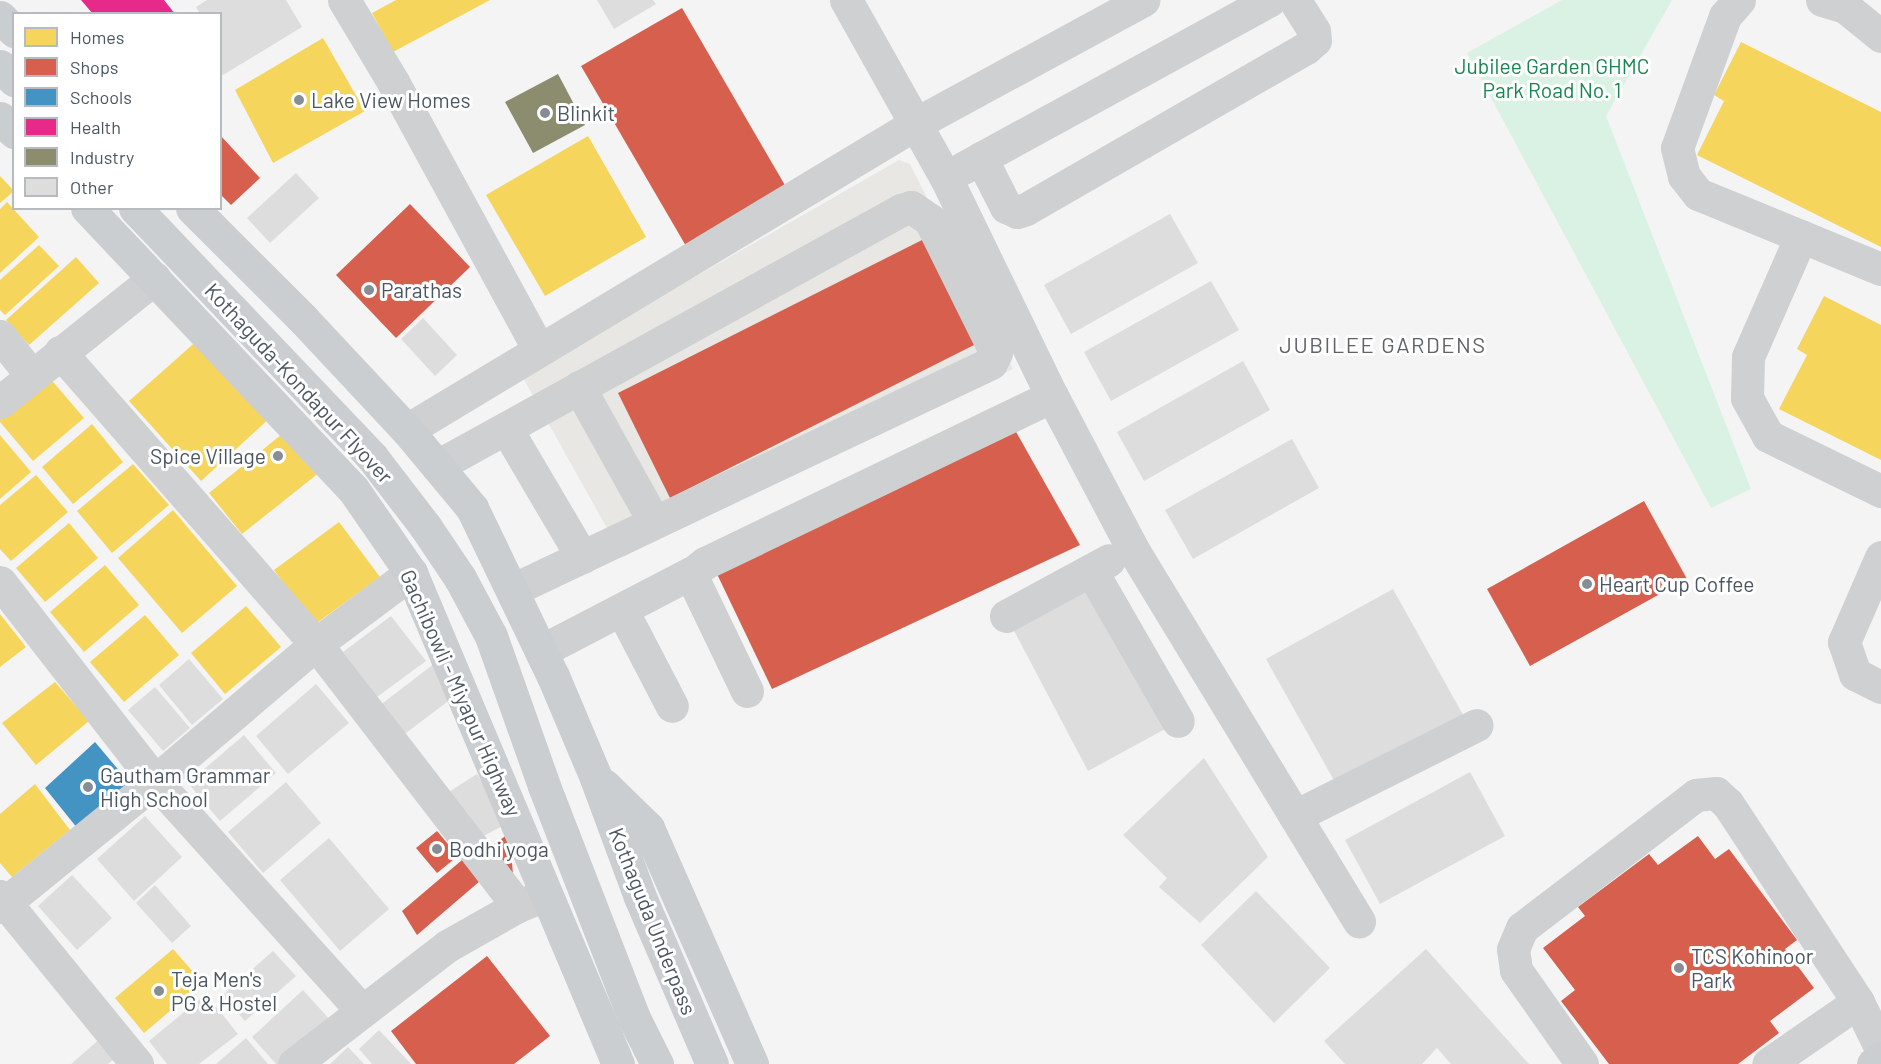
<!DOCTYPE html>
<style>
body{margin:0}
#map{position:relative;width:1881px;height:1064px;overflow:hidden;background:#f4f4f4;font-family:Barlow,sans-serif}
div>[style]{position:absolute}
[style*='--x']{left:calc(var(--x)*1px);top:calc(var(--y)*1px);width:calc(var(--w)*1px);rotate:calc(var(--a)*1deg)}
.commercial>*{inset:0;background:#e8e7e3}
.green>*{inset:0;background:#d9f2e3}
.homes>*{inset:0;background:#f6d55c}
.shops>*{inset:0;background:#d6604d}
.schools>*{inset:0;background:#4393c3}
.health>*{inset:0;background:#e7298a}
.industry>*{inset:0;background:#8c8c6e}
.building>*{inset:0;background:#ddddde}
.minor>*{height:33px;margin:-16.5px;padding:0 16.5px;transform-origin:16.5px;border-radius:16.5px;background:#ced0d2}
.major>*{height:33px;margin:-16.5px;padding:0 16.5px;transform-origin:16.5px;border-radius:16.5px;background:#caced1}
.dots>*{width:16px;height:16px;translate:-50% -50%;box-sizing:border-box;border:3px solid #fff;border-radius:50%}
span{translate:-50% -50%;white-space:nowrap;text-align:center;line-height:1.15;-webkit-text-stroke:6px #fff;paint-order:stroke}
.park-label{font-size:21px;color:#17864f}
.poi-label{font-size:21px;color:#4a5661}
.left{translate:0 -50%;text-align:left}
.right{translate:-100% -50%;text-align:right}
.street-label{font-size:21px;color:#4a5661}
.neighbourhood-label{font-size:22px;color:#5f6368;letter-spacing:1.5px}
.legend{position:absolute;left:12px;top:12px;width:210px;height:198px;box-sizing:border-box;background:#fff;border:2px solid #b7bbc0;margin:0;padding:8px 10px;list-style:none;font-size:18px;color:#4a5661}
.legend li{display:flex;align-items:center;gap:12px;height:30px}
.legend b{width:30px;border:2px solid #b7bbc0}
</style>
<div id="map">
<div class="commercial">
<i style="clip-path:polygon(899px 160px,910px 164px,1013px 369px,623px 557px,522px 376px)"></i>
</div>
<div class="green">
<i style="clip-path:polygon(1562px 0,1672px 0,1606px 116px,1751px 489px,1711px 508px,1467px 53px)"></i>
</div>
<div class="homes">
<i style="clip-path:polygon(396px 0,490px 0,393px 52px,372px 13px)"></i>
<i style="clip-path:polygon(323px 38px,365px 111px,273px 163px,235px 90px)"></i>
<i style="clip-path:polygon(1741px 42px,1881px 112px,1881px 247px,1697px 155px,1724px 101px,1714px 95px)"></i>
<i style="clip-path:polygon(588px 136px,646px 237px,545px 296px,486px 195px)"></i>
<i style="clip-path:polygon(0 176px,14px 191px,0 203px)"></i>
<i style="clip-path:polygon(7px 202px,39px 237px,0 273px,0 209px)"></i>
<i style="clip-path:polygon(39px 245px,59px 266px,5px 315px,0 310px,0 280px)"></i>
<i style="clip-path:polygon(76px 257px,99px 283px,29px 345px,6px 320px)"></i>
<i style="clip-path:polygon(1824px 296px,1881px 325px,1881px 460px,1779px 409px,1807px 355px,1797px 349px)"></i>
<i style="clip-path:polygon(200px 338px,271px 417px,201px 481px,129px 401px)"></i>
<i style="clip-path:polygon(48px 376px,84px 418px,33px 461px,0 422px,0 417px)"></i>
<i style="clip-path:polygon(92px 424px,123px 462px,73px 504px,42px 467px)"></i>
<i style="clip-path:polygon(287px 430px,320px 472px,242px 534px,209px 493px)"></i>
<i style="clip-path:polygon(0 435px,31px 472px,0 499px)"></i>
<i style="clip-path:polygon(133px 464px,169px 505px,112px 553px,77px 511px)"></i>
<i style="clip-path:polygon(36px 475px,68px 512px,11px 561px,0 549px,0 505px)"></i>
<i style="clip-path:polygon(173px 510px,237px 586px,182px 633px,118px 558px)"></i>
<i style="clip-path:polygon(339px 522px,380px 577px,314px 625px,274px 570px)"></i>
<i style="clip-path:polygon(69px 523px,98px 558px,45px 602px,16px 568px)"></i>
<i style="clip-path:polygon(105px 565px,139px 605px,84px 652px,50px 612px)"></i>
<i style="clip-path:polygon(246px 606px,281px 647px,225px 694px,191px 653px)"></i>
<i style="clip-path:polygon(0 614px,26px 647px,0 667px)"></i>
<i style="clip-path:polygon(145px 615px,179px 655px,124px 702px,90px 662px)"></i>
<i style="clip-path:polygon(55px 682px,89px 721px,36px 765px,2px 723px)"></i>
<i style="clip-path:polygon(35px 784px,70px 830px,12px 877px,0 863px,0 814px)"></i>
<i style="clip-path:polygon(173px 949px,203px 983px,144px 1033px,115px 998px)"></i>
</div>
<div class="shops">
<i style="clip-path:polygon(682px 8px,786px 187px,686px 246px,581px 66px)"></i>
<i style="clip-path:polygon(220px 135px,260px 178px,231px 205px,220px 194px)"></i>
<i style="clip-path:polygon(410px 204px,470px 267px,396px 338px,336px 275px)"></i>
<i style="clip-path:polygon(928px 237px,980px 342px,670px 498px,618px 393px)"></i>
<i style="clip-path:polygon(1015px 430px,1080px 545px,772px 689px,717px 574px)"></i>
<i style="clip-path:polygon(1644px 501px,1687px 579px,1530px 666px,1487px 589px)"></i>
<i style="clip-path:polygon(437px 831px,458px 856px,437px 873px,416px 848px)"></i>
<i style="clip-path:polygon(511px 832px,512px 863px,515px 896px,483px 852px)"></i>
<i style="clip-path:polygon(1698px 836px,1715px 859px,1729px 849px,1797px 940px,1785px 949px,1814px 988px,1770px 1021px,1779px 1033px,1738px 1064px,1609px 1064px,1561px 1001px,1575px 990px,1543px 948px,1585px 916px,1578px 907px,1649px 854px,1658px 865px)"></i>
<i style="clip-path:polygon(462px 860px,480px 881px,417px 935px,402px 911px)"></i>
<i style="clip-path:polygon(487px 956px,550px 1036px,514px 1064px,416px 1064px,391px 1031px)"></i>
</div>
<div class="schools">
<i style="clip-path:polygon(95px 742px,132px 786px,78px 829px,45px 788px)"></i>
</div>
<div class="health">
<i style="clip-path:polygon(81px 0,164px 0,175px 14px,93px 14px)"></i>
</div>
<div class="industry">
<i style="clip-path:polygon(558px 74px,585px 125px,533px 153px,505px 102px)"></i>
</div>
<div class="building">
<i style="clip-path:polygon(207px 0,286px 0,302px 27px,223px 75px,220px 71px,220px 14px,200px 14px,196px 7px)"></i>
<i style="clip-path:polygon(597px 0,653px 0,656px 4px,614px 29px)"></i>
<i style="clip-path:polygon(296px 173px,319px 198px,270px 243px,247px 218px)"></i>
<i style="clip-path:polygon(1170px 214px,1198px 263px,1071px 334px,1044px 285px)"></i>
<i style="clip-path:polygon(1211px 281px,1239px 330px,1111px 401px,1084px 352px)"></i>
<i style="clip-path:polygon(423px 318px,457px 355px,435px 376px,401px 339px)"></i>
<i style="clip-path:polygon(1243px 361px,1270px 410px,1144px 481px,1117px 432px)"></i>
<i style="clip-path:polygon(1292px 439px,1319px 488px,1193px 559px,1165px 510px)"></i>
<i style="clip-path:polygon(1090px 583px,1167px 728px,1088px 771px,1011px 625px)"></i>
<i style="clip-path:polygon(1393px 589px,1467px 722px,1336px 784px,1266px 659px)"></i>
<i style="clip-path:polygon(391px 616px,426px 661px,377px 697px,343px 652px)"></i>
<i style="clip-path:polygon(189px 659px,223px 699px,192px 725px,159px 685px)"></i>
<i style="clip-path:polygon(435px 663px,459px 693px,402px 736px,379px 706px)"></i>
<i style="clip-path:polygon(316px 684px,349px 723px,288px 774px,256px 736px)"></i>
<i style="clip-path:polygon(155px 687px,190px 728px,163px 751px,128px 710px)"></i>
<i style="clip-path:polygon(244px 735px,276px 773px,220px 821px,188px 783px)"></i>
<i style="clip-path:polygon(1204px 758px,1268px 857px,1200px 923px,1159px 887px,1167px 878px,1123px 835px)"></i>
<i style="clip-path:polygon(1470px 772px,1505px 836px,1380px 904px,1345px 840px)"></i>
<i style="clip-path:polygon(477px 774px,506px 824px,480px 838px,444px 795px)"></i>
<i style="clip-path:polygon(286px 782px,321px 823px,263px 873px,228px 832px)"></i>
<i style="clip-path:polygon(145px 816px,182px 857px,134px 901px,97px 859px)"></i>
<i style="clip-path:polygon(329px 838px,389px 909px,340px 951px,280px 880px)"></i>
<i style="clip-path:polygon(72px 875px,112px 918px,77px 950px,38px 906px)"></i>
<i style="clip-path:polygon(155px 885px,191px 926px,172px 943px,136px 903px)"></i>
<i style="clip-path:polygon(1256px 891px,1330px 968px,1274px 1023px,1201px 945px)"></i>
<i style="clip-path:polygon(1426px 949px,1529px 1064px,1451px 1064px,1437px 1048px,1422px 1064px,1345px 1064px,1324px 1041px)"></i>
<i style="clip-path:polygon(273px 951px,296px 976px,245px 1021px,222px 996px)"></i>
<i style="clip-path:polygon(303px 990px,331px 1021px,283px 1064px,276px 1064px,252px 1037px)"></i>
<i style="clip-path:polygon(206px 994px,238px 1034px,199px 1064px,167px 1064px,149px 1041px)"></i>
<i style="clip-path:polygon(379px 1030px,411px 1064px,372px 1064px,359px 1049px)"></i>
<i style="clip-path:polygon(102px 1037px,118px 1056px,108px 1064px,71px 1064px)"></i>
<i style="clip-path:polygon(246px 1038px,268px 1064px,216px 1064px)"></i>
<i style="clip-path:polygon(348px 1047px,364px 1064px,330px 1064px)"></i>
</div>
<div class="minor">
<i style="--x:344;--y:0;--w:96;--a:59.1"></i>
<i style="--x:393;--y:82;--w:305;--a:61.4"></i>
<i style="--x:846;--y:0;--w:204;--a:60.7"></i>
<i style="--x:946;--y:178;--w:242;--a:64.1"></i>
<i style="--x:1052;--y:396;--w:172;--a:62.2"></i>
<i style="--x:1132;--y:548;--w:437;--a:58.7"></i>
<i style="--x:1739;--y:0;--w:21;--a:131"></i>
<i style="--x:1725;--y:16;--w:140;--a:110"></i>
<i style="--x:1677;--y:148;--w:29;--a:76"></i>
<i style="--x:1684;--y:176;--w:23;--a:52"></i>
<i style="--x:1698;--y:194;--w:198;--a:22.3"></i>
<i style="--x:1822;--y:0;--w:24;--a:17"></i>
<i style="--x:1845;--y:7;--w:46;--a:38.9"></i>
<i style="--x:981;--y:158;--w:55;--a:63"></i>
<i style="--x:1006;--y:207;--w:12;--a:24"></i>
<i style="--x:1017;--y:212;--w:9;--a:-18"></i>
<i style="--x:1026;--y:209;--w:323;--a:-29.9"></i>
<i style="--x:1306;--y:48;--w:12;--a:-42"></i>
<i style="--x:1315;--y:40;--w:9;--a:-96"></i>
<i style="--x:1314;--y:31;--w:36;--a:-122"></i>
<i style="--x:963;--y:168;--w:350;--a:-28.7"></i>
<i style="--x:1801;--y:236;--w:132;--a:113.7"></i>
<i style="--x:1748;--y:357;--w:41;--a:91.4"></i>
<i style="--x:1747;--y:398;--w:43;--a:61.1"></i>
<i style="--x:1768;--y:436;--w:126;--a:26"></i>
<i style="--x:0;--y:336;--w:51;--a:51.3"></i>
<i style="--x:60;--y:352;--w:388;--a:48.8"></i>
<i style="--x:316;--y:644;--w:331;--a:52.4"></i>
<i style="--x:579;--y:387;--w:154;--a:60.9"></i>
<i style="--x:0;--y:402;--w:198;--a:-38.7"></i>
<i style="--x:506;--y:428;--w:150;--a:59.5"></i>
<i style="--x:407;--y:430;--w:593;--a:-31.06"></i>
<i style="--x:915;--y:124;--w:260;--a:-28.5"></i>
<i style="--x:437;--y:466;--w:530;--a:-28.89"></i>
<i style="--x:901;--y:210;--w:10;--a:-17"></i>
<i style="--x:911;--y:207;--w:23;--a:34"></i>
<i style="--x:930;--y:220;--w:148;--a:63.6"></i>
<i style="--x:996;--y:353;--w:11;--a:117"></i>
<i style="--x:991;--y:363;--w:530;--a:154.64"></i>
<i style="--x:1881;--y:557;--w:93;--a:113.5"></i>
<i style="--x:1844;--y:642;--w:34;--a:71"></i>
<i style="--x:1855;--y:674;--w:29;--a:27"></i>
<i style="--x:1091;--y:570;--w:174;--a:60.1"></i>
<i style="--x:0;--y:582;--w:252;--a:52.1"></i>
<i style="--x:155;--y:781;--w:309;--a:48"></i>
<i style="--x:622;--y:610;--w:108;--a:62.5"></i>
<i style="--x:1006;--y:616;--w:117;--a:-28.5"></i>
<i style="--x:541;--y:651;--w:174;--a:-27.5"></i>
<i style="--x:747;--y:691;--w:122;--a:-115.7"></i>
<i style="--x:694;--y:581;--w:10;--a:-84"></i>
<i style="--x:695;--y:571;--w:13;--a:-39"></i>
<i style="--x:705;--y:563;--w:385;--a:-25.7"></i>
<i style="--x:1295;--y:816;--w:203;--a:-26.6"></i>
<i style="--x:0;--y:896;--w:217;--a:50.8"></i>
<i style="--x:0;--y:907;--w:200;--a:-39.1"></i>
<i style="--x:155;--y:781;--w:211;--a:-40.4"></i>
<i style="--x:316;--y:644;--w:119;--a:-36.8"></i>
<i style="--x:1858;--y:1002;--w:52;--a:63.9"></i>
<i style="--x:294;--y:1064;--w:193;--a:-37.6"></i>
<i style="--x:447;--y:946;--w:81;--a:-29.4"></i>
<i style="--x:518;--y:906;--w:22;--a:-22"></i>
<i style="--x:1582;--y:1064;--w:115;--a:-125.1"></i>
<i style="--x:1516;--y:970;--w:21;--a:-98"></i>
<i style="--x:1513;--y:949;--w:23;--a:-67"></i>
<i style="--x:1522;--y:928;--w:219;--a:-37.4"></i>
<i style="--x:1696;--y:795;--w:20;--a:-6"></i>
<i style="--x:1716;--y:793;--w:16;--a:43"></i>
<i style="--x:1728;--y:804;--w:237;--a:56.7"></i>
<i style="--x:1858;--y:1002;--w:109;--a:145.4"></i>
</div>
<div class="major">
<i style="--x:0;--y:17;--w:20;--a:45"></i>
<i style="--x:0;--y:66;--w:20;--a:45"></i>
<i style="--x:0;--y:118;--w:20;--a:45"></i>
<i style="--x:87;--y:208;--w:387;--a:46.6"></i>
<i style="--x:353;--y:489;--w:102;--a:55.4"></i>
<i style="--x:411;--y:573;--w:533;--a:67.14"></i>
<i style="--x:135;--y:208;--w:344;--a:46.4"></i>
<i style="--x:372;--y:457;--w:87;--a:52.5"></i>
<i style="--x:425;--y:526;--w:63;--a:56.1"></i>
<i style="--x:460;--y:578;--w:66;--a:61.9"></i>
<i style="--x:491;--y:636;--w:159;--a:70.5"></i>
<i style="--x:544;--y:786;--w:247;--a:68.8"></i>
<i style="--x:633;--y:1016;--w:54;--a:63.4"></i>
<i style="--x:192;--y:208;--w:157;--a:45"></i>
<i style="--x:303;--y:319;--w:152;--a:46.9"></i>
<i style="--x:407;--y:430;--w:102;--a:50.2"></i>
<i style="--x:472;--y:508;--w:187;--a:64.3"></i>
<i style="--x:553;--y:676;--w:111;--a:67.1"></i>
<i style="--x:596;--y:778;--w:127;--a:69.7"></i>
<i style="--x:640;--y:897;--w:182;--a:66.7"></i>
<i style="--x:604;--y:785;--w:62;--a:44.3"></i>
<i style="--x:648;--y:828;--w:258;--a:66.2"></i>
<i style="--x:1873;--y:1064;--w:10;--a:-37"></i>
</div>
<div class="dots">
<i style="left:299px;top:100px;background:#868d94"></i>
<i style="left:545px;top:113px;background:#868d94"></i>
<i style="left:369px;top:290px;background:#868d94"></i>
<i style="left:278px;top:456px;background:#868d94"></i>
<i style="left:1587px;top:584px;background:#868d94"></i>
<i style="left:88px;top:787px;background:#868d94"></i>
<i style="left:437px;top:849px;background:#868d94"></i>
<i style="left:1679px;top:968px;background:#868d94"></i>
<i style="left:159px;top:991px;background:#868d94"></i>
</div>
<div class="park-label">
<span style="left:1552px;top:78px">Jubilee Garden GHMC<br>Park Road No. 1</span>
</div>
<div class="poi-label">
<span class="left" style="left:311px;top:100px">Lake View Homes</span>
<span class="left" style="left:557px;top:113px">Blinkit</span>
<span class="left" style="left:381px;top:290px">Parathas</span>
<span class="right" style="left:266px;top:456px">Spice Village</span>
<span class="left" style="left:1599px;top:584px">Heart Cup Coffee</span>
<span class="left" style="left:100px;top:787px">Gautham Grammar<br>High School</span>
<span class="left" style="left:449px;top:849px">Bodhi yoga</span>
<span class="left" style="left:1691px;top:968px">TCS Kohinoor<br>Park</span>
<span class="left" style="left:171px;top:991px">Teja Men's<br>PG &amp; Hostel</span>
</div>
<div class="street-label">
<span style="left:299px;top:383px;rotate:47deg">Kothaguda-Kondapur Flyover</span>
<span style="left:461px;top:693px;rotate:66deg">Gachibowli - Miyapur Highway</span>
<span style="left:653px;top:921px;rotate:68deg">Kothaguda Underpass</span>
</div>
<div class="neighbourhood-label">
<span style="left:1383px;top:345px">JUBILEE GARDENS</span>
</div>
<ul class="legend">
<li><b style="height:16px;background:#f6d55c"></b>Homes</li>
<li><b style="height:16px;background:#d6604d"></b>Shops</li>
<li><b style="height:16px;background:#4393c3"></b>Schools</li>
<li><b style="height:16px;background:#e7298a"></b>Health</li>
<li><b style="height:16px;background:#8c8c6e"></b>Industry</li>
<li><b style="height:16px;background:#ddddde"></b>Other</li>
</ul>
</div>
